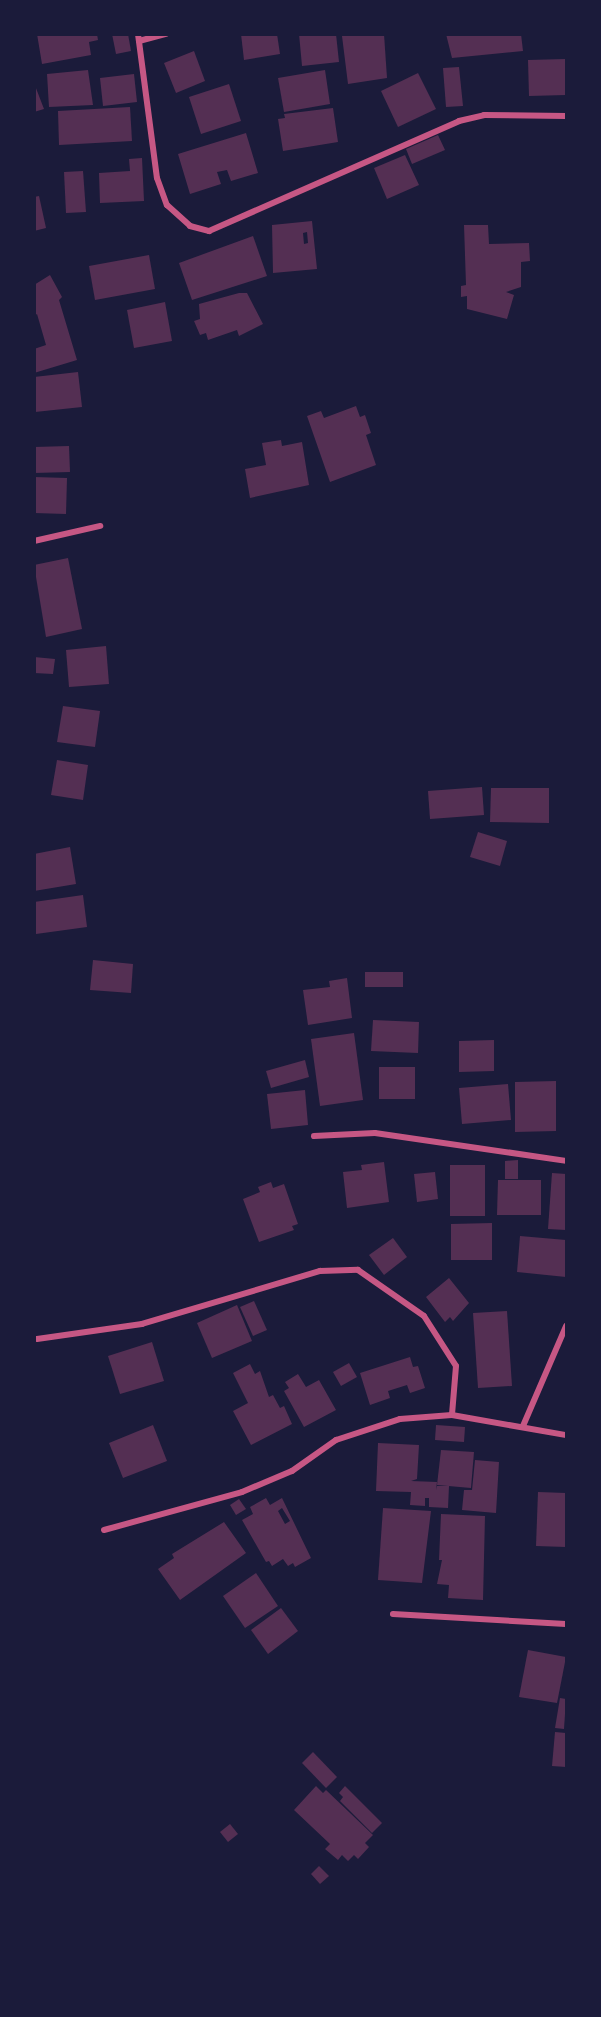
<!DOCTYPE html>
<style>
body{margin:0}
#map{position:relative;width:601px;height:2017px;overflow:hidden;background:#1b1b3a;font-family:"Roboto Condensed",sans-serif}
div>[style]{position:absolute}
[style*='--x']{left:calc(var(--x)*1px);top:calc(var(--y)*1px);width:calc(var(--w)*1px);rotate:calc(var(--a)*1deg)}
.building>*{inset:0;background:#542f53}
.minor>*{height:6px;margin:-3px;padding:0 3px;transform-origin:3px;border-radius:3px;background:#c65784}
span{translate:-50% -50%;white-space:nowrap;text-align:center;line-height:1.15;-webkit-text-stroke:4.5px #1b1b3a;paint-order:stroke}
.frame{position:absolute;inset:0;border:36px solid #1b1b3a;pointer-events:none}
</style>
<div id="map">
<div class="building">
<i style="clip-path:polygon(37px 34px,97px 34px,98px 40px,89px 42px,91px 55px,42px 64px)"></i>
<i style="clip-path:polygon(112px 34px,128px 34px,131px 51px,116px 54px)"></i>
<i style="clip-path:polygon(241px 34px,277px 34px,280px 54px,244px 60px)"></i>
<i style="clip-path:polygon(299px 34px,336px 34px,339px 62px,302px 66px)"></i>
<i style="clip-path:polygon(352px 34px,384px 34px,387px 78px,348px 84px,342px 36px)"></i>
<i style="clip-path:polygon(446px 34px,521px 34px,523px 51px,452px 58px)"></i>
<i style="clip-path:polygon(194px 51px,205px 81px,176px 93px,164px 63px)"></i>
<i style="clip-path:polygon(566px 59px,566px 95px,529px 96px,528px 60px)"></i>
<i style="clip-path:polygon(459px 67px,463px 106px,446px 107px,443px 68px)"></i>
<i style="clip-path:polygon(88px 70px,93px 105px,49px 107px,47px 74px)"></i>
<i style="clip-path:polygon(325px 70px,330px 104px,284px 112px,278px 78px)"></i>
<i style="clip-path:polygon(418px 73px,436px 109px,398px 127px,381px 91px)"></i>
<i style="clip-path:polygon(134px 74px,137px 102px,103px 106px,100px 78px)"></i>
<i style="clip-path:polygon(34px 83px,44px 109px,34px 112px)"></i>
<i style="clip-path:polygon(229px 84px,241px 121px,201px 134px,189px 97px)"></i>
<i style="clip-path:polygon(130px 107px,132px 141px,59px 145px,58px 111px)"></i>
<i style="clip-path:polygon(333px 108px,338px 142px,283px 151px,278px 119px,285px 118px,284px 114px)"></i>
<i style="clip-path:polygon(246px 133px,258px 173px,231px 181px,227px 170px,217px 172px,221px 184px,190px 194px,178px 154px)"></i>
<i style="clip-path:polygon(438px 135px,445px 150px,412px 164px,406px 149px)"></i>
<i style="clip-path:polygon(405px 155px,419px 185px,387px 199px,374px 168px)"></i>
<i style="clip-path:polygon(142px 158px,144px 201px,100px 203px,99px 173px,130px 171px,129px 159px)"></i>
<i style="clip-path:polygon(83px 171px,86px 212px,66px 213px,64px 172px)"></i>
<i style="clip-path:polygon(39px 196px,46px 228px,34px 231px,34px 197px)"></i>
<i style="clip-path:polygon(evenodd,312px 221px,317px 269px,273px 273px,272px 225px,312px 221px,307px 232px,308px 243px,304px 244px,303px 233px,307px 232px)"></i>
<i style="clip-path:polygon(464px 225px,488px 225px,489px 244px,529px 243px,530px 261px,521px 262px,521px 287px,506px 292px,514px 295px,507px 319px,467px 309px,467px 296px,461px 297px,461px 286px,466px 285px)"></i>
<i style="clip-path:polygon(253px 236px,267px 276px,192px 300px,179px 263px)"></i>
<i style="clip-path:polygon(149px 255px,155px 289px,95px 300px,89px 266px)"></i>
<i style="clip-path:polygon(50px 275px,62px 297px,59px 300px,77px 360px,34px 373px,34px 349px,46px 345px,37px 314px,34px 316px,34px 285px)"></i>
<i style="clip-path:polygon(239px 293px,247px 293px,263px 324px,239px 336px,237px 330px,208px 340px,206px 333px,200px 335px,194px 321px,200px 319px,199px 304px)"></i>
<i style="clip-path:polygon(165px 302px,172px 341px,134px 348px,127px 310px)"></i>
<i style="clip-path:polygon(78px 372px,82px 407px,35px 412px,34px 377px)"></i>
<i style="clip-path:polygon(356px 406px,360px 417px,365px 415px,371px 433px,366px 435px,376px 465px,330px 482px,307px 416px,321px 411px,324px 418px)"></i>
<i style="clip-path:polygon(281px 440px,282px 446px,302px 442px,309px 485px,250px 498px,245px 469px,266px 465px,262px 443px)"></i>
<i style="clip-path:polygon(69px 446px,70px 472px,34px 473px,34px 447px)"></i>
<i style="clip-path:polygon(34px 477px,67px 478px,66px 514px,34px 513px)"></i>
<i style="clip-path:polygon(68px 558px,82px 629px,46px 637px,34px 565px)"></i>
<i style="clip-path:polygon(106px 646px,109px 684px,69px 687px,66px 650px)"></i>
<i style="clip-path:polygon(34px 657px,55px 659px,53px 674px,34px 673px)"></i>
<i style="clip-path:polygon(63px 706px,100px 711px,95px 747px,57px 742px)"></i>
<i style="clip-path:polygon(57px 760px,88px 765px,83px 800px,51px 795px)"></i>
<i style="clip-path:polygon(482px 787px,484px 815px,430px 819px,428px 791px)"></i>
<i style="clip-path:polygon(491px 788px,549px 788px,549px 823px,490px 822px)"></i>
<i style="clip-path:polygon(478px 832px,507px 841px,500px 866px,470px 857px)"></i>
<i style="clip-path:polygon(70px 847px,76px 884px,34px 891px,34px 854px)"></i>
<i style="clip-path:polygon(83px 895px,87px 927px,36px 934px,34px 902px)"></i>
<i style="clip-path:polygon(93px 960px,133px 964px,131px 993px,90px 990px)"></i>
<i style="clip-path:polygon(365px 972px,403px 972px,403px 987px,365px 987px)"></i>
<i style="clip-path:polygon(347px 978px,352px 1018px,308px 1025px,303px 990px,330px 987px,329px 981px)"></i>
<i style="clip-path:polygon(373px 1020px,419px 1022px,418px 1053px,371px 1051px)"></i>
<i style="clip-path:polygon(354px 1033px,363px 1100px,320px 1106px,311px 1039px)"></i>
<i style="clip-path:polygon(494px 1040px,494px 1071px,459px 1072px,459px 1041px)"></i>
<i style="clip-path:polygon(305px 1060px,309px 1077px,271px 1088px,266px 1071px)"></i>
<i style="clip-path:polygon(379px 1067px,415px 1067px,415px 1099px,379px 1099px)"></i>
<i style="clip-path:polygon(556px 1081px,556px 1131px,515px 1132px,515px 1082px)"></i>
<i style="clip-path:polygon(508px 1084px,511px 1120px,462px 1124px,459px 1088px)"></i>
<i style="clip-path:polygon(305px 1090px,308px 1125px,271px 1129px,267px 1094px)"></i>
<i style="clip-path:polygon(518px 1160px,518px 1179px,505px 1179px,505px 1161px)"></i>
<i style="clip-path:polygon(384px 1162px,389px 1202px,347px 1208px,343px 1172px,362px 1170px,361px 1165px)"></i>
<i style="clip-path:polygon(450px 1165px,485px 1165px,485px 1216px,450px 1216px)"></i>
<i style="clip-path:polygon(435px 1172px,438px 1199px,417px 1202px,414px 1174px)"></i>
<i style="clip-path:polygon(552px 1173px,566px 1174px,566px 1230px,548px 1229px)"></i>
<i style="clip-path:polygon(498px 1180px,541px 1180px,541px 1215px,497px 1215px)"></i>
<i style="clip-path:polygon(271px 1182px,273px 1188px,284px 1184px,298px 1224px,292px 1226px,294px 1230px,259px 1242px,243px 1199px,260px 1192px,258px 1187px)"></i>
<i style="clip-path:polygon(492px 1223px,492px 1260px,451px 1260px,451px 1224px)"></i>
<i style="clip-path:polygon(520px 1236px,566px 1240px,566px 1277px,517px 1272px)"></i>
<i style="clip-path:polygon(393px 1238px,407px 1257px,384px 1275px,369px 1255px)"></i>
<i style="clip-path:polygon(449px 1278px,469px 1303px,453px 1321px,450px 1317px,445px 1322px,426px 1297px)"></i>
<i style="clip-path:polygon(254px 1301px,267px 1330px,253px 1336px,240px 1307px)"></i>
<i style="clip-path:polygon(237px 1305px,252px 1341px,212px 1358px,197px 1323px)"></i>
<i style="clip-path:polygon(507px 1311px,512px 1386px,478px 1388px,473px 1313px)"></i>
<i style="clip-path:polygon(152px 1342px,164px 1381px,120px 1394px,108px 1356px)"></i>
<i style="clip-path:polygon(410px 1357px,413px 1367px,418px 1366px,425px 1388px,410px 1393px,407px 1385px,388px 1391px,390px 1398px,370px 1405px,360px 1373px)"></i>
<i style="clip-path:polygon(349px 1363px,357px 1377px,341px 1386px,333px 1372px)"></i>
<i style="clip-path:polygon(250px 1364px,255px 1374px,260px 1371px,269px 1397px,273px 1395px,280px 1408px,284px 1406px,292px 1424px,251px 1445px,233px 1411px,248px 1403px,233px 1373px)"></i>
<i style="clip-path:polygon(298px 1374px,306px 1387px,319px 1380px,336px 1410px,304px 1427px,284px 1391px,289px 1388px,285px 1382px)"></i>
<i style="clip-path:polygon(153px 1425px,167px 1461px,123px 1478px,109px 1443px)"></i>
<i style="clip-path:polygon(436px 1425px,465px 1427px,464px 1442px,435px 1440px)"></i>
<i style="clip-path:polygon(378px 1443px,419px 1445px,417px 1479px,411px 1481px,437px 1482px,436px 1490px,437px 1486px,449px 1486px,448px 1508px,429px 1507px,429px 1498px,425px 1498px,425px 1506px,410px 1505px,411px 1492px,376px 1491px)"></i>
<i style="clip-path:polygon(441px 1450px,474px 1452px,471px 1488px,437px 1485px)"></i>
<i style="clip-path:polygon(475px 1460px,499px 1462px,496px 1513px,462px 1510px,464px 1490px,472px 1490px)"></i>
<i style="clip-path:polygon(538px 1492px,566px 1493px,566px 1547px,536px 1546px)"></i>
<i style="clip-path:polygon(evenodd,266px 1498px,270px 1505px,282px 1498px,311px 1558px,295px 1567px,293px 1563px,288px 1566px,283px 1559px,272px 1566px,269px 1561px,266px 1562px,242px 1520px,253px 1514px,250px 1507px,266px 1498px,282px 1508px,290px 1521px,285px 1524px,278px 1511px,282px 1508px)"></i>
<i style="clip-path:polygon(239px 1499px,246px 1509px,236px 1515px,230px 1505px)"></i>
<i style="clip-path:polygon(383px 1508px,431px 1511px,422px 1583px,378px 1580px)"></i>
<i style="clip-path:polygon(441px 1514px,485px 1516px,483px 1600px,448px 1598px,449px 1585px,437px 1584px,442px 1560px,439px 1560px)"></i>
<i style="clip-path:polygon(224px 1522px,246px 1553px,180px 1600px,158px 1569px,174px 1558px,172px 1554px)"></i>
<i style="clip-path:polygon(256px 1573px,278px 1606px,245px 1628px,223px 1596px)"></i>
<i style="clip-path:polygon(281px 1608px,298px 1631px,268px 1654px,251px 1630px)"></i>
<i style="clip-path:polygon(528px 1650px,566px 1657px,557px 1703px,519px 1697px)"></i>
<i style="clip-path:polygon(560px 1698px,566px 1699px,564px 1729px,555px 1728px)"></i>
<i style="clip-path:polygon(555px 1732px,566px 1733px,566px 1767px,552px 1766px)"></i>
<i style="clip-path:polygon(313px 1752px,337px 1777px,326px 1788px,302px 1763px)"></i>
<i style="clip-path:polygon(316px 1786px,323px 1793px,326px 1790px,373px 1835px,365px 1843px,369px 1847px,358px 1859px,354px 1855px,348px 1861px,342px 1855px,338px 1860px,325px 1849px,330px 1844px,294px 1810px)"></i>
<i style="clip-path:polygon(345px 1786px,382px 1823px,372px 1833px,340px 1801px,343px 1797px,339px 1793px)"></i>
<i style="clip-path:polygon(230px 1824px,238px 1834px,228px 1842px,220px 1832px)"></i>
<i style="clip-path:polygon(319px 1866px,329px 1876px,320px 1884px,311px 1874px)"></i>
</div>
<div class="minor">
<i style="--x:138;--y:34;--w:145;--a:82.5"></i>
<i style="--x:157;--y:178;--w:29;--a:70"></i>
<i style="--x:167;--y:205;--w:31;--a:42"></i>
<i style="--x:190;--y:226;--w:20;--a:15"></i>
<i style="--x:209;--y:231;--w:273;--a:-23.7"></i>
<i style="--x:459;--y:121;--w:26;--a:-13"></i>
<i style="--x:484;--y:115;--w:82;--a:0.7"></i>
<i style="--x:139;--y:41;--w:28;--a:-15"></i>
<i style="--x:34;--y:541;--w:68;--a:-12.8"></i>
<i style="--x:314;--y:1136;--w:61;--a:-2.8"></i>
<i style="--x:375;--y:1133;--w:193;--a:8.3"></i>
<i style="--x:37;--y:1339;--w:106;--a:-8.1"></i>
<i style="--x:142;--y:1324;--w:186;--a:-16.6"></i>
<i style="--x:320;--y:1271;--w:38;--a:-2"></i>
<i style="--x:358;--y:1270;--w:80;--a:34.9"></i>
<i style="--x:424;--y:1316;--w:59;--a:57.4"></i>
<i style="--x:456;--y:1366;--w:49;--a:94.7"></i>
<i style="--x:523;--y:1426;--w:109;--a:-66.7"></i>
<i style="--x:104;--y:1530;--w:143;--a:-15.4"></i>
<i style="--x:242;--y:1492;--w:54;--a:-22.8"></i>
<i style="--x:292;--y:1471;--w:54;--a:-35.2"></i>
<i style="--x:336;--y:1440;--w:67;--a:-18.2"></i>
<i style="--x:400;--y:1419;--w:52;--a:-4.4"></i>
<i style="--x:452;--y:1415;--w:116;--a:10"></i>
<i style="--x:393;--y:1614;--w:173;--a:3.3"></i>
</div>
<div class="frame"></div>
</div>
